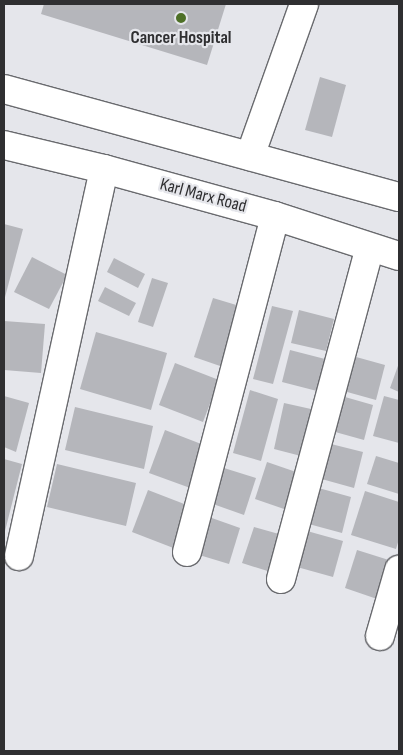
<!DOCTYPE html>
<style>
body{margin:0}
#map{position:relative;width:403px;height:755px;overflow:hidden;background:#e5e6eb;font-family:"Sofia Sans Condensed",sans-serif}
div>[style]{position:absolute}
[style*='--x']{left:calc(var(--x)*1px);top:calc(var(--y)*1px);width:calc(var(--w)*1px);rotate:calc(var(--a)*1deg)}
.building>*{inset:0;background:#b5b6bb}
.roads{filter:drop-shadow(1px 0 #696a6e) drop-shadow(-1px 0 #696a6e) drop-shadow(0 1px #696a6e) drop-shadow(0 -1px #696a6e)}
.minor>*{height:28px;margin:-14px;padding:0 14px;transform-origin:14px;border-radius:14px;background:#fff}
.major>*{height:28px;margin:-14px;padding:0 14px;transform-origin:14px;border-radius:14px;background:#fff}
.dots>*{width:14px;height:14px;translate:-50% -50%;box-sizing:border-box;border:2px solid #e5e6eb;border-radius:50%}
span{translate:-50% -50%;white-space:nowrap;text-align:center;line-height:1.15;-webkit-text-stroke:4.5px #e5e6eb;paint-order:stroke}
.poi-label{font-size:18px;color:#2f2f31;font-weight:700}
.street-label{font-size:18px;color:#2f2f31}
.frame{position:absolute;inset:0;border:5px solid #2f2f31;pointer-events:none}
</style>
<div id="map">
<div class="building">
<i style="clip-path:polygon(44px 4px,226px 4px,207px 65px,41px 14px)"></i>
<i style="clip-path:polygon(320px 77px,346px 85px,332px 137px,305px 130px)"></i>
<i style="clip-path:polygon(4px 224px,23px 229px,4px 301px)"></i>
<i style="clip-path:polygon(32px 257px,67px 275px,49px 309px,14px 292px)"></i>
<i style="clip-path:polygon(114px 258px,145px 274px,138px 288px,107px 272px)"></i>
<i style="clip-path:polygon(152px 278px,168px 283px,153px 327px,138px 322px)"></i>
<i style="clip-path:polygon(105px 287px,136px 303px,129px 316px,98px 301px)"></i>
<i style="clip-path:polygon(213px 298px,243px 307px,223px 367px,194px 357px)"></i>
<i style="clip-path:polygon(272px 306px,293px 311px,273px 384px,253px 379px)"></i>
<i style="clip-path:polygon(299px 310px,334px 319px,326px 351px,291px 343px)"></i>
<i style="clip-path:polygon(4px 321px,45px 324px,41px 373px,4px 370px)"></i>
<i style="clip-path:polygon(96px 332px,167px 353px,151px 410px,80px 389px)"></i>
<i style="clip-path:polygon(290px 350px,325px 359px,317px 391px,282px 382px)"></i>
<i style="clip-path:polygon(349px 355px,385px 365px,376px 400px,340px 390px)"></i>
<i style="clip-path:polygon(175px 363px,219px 380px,203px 422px,159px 405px)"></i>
<i style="clip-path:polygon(399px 363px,399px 392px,390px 388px)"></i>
<i style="clip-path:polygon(250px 390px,278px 399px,261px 461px,233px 453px)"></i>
<i style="clip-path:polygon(338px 395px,373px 405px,364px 440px,328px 430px)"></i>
<i style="clip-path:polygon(4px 396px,29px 403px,16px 452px,4px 447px)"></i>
<i style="clip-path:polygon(384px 396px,399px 400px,399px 443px,373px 436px)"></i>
<i style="clip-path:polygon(284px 403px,311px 409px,301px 456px,274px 449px)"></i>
<i style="clip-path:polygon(75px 407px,153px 426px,144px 469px,65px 450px)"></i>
<i style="clip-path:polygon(165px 430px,209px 447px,193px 489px,149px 473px)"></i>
<i style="clip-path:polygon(327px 443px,363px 452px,354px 488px,318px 478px)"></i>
<i style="clip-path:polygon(376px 456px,399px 463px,399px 494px,367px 484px)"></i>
<i style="clip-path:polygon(4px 459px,22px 464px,4px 535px)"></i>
<i style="clip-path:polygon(267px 462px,299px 473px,287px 510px,255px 499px)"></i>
<i style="clip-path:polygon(57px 464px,136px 483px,126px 526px,47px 507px)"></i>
<i style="clip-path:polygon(224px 468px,256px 478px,244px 515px,213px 504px)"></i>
<i style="clip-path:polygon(315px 487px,351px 497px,342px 533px,305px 523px)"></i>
<i style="clip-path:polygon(148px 490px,192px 507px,176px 549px,132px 532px)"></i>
<i style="clip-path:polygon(365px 491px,399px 502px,399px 539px,396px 549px,351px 535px)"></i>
<i style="clip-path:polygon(209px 517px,240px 528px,229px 564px,196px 554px)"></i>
<i style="clip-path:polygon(254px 527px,286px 536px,274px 573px,242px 563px)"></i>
<i style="clip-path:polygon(307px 531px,343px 541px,333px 577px,297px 567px)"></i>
<i style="clip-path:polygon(357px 550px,392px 561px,380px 600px,345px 588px)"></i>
</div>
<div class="roads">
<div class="minor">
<i style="--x:250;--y:156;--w:161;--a:-70.4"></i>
<i style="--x:187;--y:552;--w:347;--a:-75.3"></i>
<i style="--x:19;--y:556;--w:396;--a:-77.6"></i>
<i style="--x:281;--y:579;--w:343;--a:-75"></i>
<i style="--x:380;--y:636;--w:69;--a:-73.9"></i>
</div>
<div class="major">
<i style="--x:4;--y:89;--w:409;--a:15.3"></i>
<i style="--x:4;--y:145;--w:103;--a:13.5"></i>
<i style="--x:104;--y:169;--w:177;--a:15.4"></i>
<i style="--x:275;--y:216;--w:130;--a:17.9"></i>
</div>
</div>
<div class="dots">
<i style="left:181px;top:18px;background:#4e7027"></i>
</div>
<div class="poi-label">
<span style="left:181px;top:38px">Cancer Hospital</span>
</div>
<div class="street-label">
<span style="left:203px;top:196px;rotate:15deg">Karl Marx Road</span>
</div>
<div class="frame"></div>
</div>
